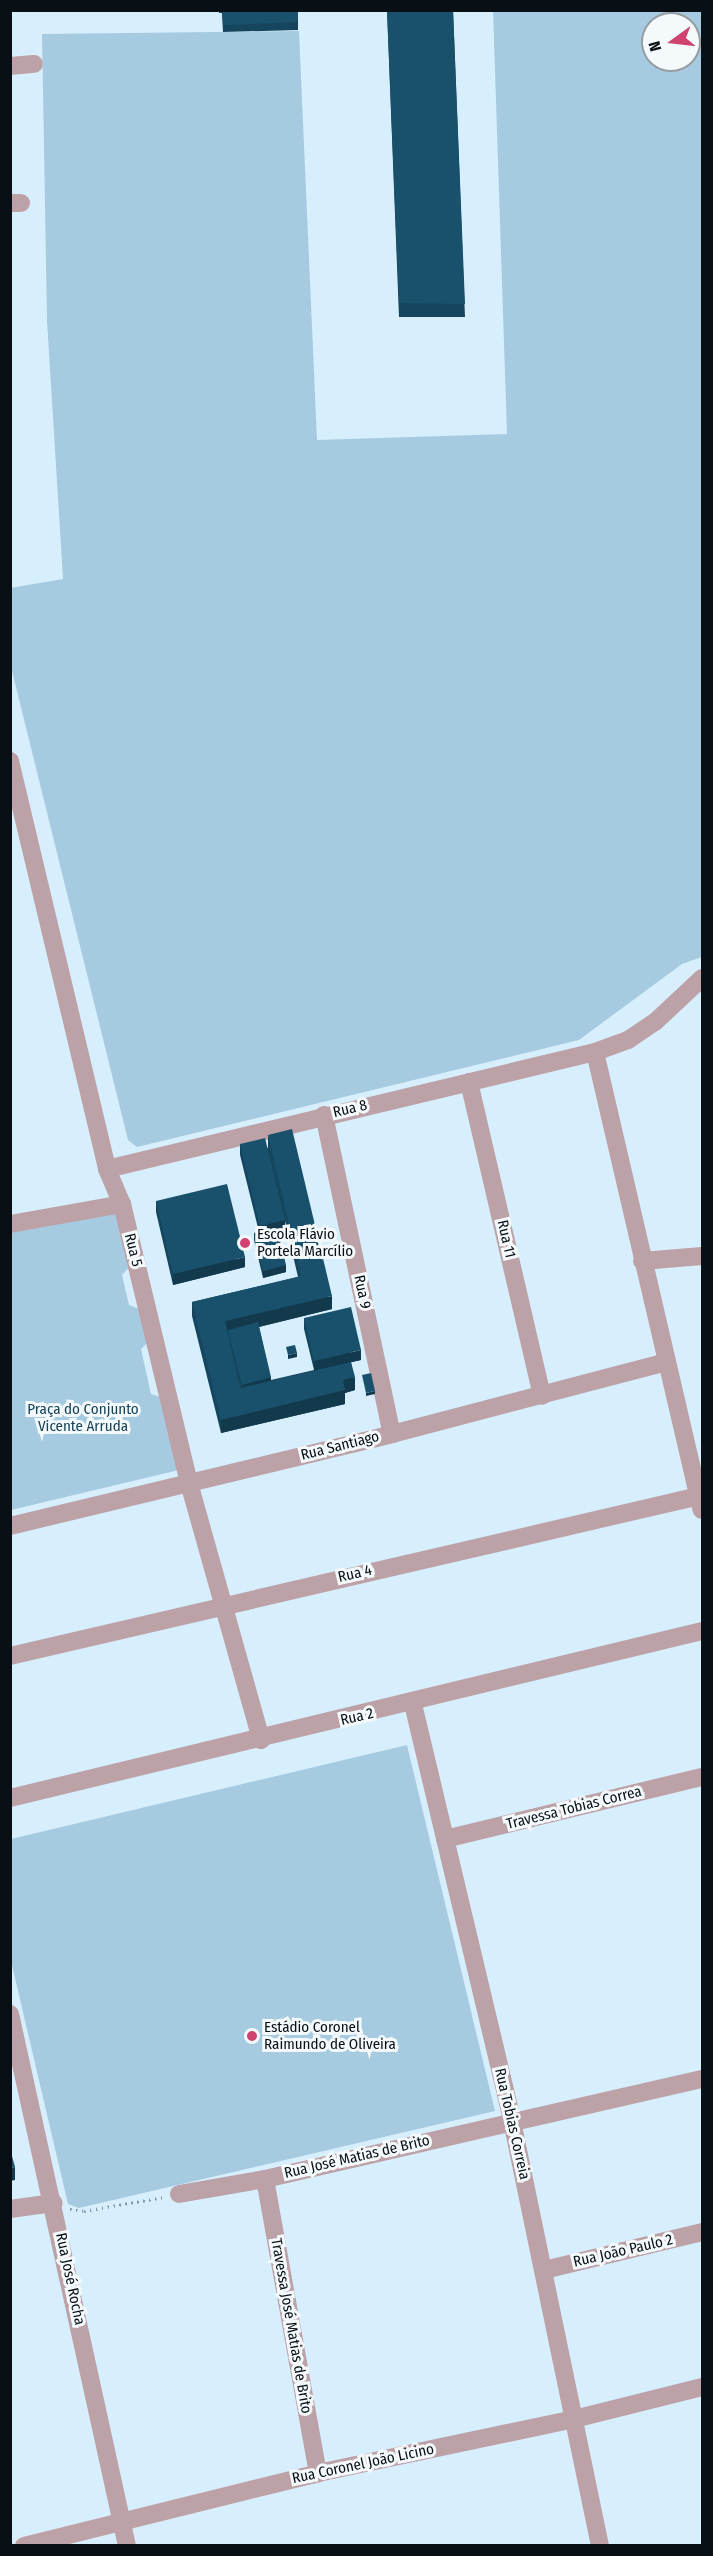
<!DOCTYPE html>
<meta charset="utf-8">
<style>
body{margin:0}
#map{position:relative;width:713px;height:2556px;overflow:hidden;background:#d7effd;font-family:"Fira Sans Condensed",sans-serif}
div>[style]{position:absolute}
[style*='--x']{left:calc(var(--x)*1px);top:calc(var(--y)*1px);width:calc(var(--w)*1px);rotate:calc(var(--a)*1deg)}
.green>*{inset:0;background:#a6cbe0}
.path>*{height:3px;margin-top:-1.5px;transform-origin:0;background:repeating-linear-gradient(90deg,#8698a2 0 1.5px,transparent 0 6px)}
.minor>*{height:18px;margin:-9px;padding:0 9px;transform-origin:9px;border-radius:9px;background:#bca1a7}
.wall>*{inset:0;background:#16465d}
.shaded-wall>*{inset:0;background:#12394c}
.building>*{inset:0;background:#19516c}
.dots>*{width:16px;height:16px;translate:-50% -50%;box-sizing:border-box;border:3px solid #f4f9fb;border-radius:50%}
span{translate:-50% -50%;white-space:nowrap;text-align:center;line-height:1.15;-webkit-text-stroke:6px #f4f9fb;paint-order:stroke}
.street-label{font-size:15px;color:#081015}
.poi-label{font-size:15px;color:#081015}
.left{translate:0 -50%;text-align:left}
.park-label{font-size:15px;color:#164359}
.frame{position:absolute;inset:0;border:12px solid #081015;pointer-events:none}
.north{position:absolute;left:641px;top:12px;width:60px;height:60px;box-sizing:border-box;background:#f4f9fb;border:2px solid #969c9f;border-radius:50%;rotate:255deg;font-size:16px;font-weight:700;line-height:24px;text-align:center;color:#081015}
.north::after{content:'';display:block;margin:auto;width:21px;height:27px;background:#d04371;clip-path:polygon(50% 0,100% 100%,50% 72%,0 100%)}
</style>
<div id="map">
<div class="green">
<i style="clip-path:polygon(evenodd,493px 11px,702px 11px,702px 957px,682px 964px,579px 1040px,137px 1147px,128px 1140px,11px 667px,10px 588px,63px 579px,47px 321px,42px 34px,299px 31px,317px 440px,507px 434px,493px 11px,653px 24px,689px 24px,689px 60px,653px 60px,653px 24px)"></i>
<i style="clip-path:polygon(115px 1212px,133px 1263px,122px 1275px,129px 1305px,144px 1311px,151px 1339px,141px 1349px,151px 1394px,166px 1399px,179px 1470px,11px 1510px,11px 1229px)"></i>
<i style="clip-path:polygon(407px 1745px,495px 2111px,79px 2208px,68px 2204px,11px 1961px,11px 1839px)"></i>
</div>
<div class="path">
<i style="--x:70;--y:2209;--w:14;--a:8"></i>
<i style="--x:84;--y:2211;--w:81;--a:-9.9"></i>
</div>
<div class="minor">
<i style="--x:10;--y:66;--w:24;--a:-5"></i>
<i style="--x:10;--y:203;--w:11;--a:0"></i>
<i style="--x:10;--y:761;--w:419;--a:76.6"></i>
<i style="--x:107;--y:1169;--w:38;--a:67"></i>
<i style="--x:122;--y:1204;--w:287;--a:76.5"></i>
<i style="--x:189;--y:1483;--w:267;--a:74.3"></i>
<i style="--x:595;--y:1052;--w:470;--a:76.9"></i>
<i style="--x:469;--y:1082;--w:322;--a:76.9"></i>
<i style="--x:324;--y:1115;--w:326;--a:78"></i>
<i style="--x:107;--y:1169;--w:502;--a:-13.48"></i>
<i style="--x:595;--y:1052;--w:35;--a:-20"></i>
<i style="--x:628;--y:1040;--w:32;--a:-34"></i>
<i style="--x:655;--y:1022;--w:64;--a:-43.1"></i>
<i style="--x:10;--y:1224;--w:114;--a:-10.1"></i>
<i style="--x:642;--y:1261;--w:60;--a:-4.8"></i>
<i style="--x:10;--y:1526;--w:393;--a:-13.5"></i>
<i style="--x:392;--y:1434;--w:284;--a:-14.7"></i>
<i style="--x:10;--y:1656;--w:707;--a:-13.07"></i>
<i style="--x:413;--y:1704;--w:429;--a:76.6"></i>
<i style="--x:512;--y:2121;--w:434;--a:78.3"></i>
<i style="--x:10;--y:1798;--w:712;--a:-13.57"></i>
<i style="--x:445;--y:1839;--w:264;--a:-13.6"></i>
<i style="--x:10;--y:2014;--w:545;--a:77.6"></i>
<i style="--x:265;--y:2179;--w:299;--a:79.8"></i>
<i style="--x:179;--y:2194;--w:87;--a:-9.9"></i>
<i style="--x:265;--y:2179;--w:448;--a:-12.9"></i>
<i style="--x:10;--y:2209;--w:44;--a:-7.8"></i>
<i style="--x:544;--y:2270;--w:163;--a:-13.5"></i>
<i style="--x:24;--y:2546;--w:303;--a:-13.9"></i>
<i style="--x:318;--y:2473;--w:262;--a:-11.9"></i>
<i style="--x:574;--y:2419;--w:132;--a:-14"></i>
</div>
<div class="wall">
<i style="clip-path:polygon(219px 10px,298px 10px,298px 30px,223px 32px,222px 13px,219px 13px)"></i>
<i style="clip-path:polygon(387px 10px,453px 10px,465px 317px,399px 317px)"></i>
<i style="clip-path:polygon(268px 1135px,332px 1309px,259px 1327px,271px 1380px,314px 1370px,304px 1329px,304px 1318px,361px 1360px,351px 1362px,355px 1390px,345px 1393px,345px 1404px,221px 1433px,192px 1316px,192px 1302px,298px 1277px,285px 1221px,285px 1231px,278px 1232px,286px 1272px,263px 1278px,254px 1240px,254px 1233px,259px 1232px,240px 1155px,240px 1144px,268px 1148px)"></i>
<i style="clip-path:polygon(156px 1201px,245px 1267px,173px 1285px,156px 1212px)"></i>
</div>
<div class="shaded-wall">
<i style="clip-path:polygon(285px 1220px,285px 1231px,260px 1237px,260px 1226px)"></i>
<i style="clip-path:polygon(245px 1257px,245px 1267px,173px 1285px,173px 1274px)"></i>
<i style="clip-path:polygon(286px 1265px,286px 1272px,263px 1278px,263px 1271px)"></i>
<i style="clip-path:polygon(332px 1296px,332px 1309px,229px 1334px,228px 1330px,228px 1334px,225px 1321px)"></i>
<i style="clip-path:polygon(361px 1350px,361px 1360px,314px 1371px,314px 1361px)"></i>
<i style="clip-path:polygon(297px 1353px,297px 1357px,288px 1359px,288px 1355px)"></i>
<i style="clip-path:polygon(271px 1377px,271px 1388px,242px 1395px,242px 1385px)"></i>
<i style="clip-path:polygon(355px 1377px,355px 1390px,345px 1393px,345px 1404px,221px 1433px,221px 1420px,343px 1380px)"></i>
<i style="clip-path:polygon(375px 1391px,375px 1394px,366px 1396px,366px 1393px)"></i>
<i style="clip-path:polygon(15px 2167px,15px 2180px,10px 2181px,10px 2168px)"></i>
</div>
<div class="building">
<i style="clip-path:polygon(222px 10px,298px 10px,298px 22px,223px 25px)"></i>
<i style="clip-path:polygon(387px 10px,453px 10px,465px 304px,399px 303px)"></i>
<i style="clip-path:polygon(292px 1129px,332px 1296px,225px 1321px,240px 1388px,351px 1362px,355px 1377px,343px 1380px,345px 1390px,221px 1420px,192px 1302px,301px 1276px,268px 1135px)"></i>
<i style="clip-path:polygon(265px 1138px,285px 1220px,260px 1226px,240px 1144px)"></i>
<i style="clip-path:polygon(227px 1184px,245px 1257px,173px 1274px,156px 1201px)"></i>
<i style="clip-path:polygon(277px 1228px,286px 1265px,263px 1271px,254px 1233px)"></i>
<i style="clip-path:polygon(351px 1307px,361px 1350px,314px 1361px,304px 1318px)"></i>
<i style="clip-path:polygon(258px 1322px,271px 1377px,242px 1385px,228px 1330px)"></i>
<i style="clip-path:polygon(295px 1345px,297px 1353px,288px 1355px,286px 1347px)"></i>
<i style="clip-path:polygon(371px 1373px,375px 1391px,366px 1393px,362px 1375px)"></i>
<i style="clip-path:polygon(10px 2149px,15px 2167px,10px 2168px)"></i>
</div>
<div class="dots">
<i style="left:245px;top:1243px;background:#d04371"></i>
<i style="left:252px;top:2036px;background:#d04371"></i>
</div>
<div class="street-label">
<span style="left:350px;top:1109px;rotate:-13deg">Rua 8</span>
<span style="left:506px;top:1239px;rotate:77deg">Rua 11</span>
<span style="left:133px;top:1250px;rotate:76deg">Rua 5</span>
<span style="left:362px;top:1292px;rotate:78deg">Rua 9</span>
<span style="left:340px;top:1446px;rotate:-14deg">Rua Santiago</span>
<span style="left:355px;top:1574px;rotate:-13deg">Rua 4</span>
<span style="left:357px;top:1717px;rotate:-13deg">Rua 2</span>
<span style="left:574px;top:1808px;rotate:-14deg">Travessa Tobias Correa</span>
<span style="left:512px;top:2124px;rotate:77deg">Rua Tobias Correia</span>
<span style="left:357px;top:2157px;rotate:-13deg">Rua José Matias de Brito</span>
<span style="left:623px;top:2251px;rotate:-13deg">Rua João Paulo 2</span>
<span style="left:70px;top:2279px;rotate:78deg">Rua José Rocha</span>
<span style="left:291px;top:2326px;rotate:80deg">Travessa José Matias de Brito</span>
<span style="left:363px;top:2464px;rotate:-12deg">Rua Coronel João Licino</span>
</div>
<div class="poi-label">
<span class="left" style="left:257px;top:1243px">Escola Flávio<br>Portela Marcílio</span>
<span class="left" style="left:264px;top:2036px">Estádio Coronel<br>Raimundo de Oliveira</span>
</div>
<div class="park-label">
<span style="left:83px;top:1418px">Praça do Conjunto<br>Vicente Arruda</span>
</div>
<div class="frame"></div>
<div class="north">N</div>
</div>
